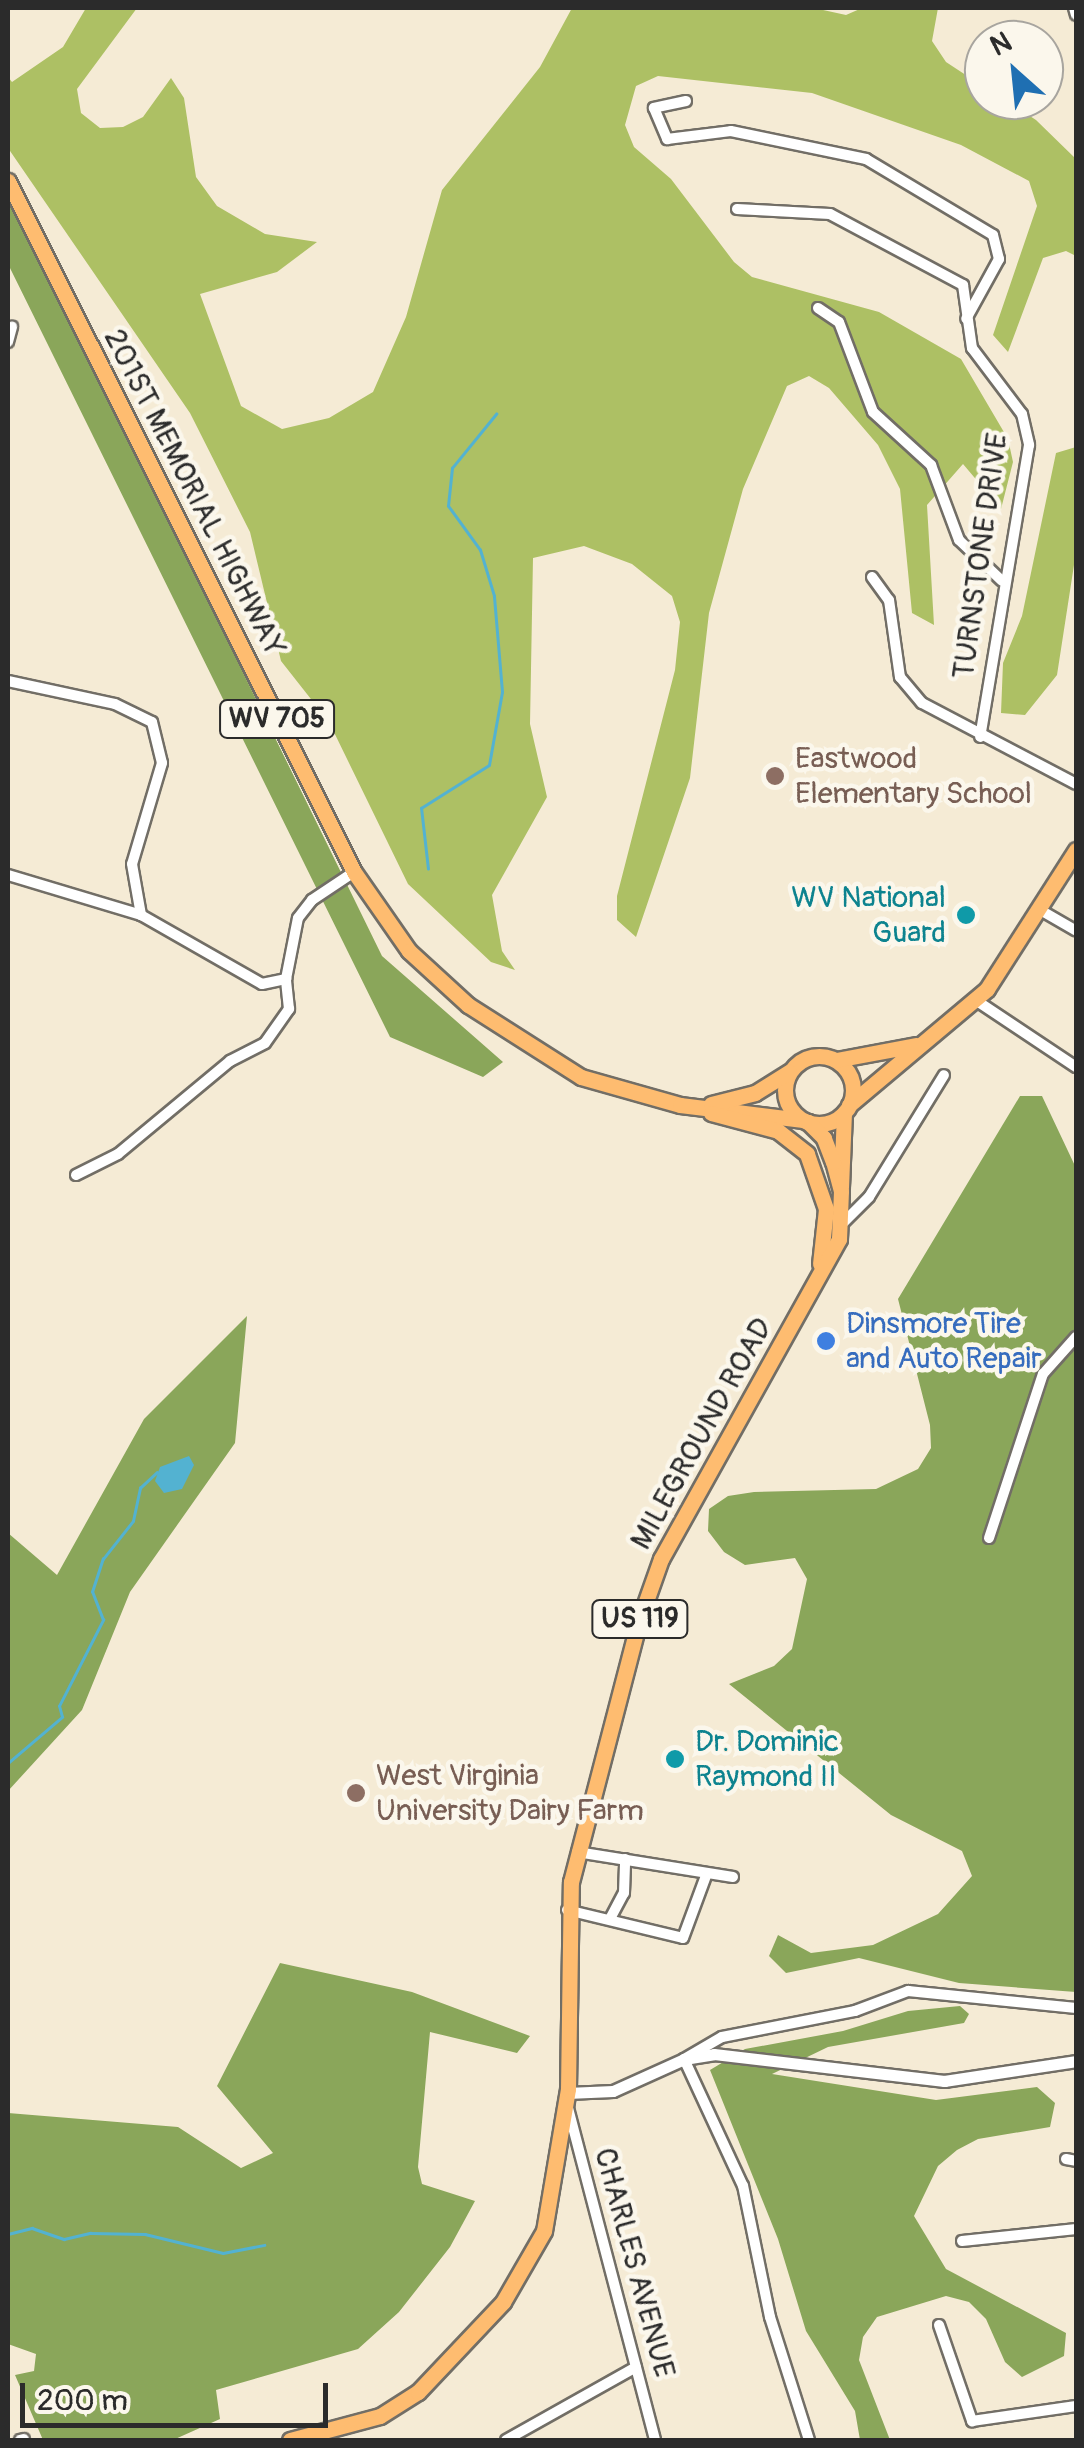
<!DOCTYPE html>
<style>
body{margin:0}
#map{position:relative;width:1084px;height:2448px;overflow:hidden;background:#f5ebd5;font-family:Pangolin,sans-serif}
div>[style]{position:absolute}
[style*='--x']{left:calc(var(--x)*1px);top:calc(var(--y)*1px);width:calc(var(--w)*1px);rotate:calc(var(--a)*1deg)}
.green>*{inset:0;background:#adc064}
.forest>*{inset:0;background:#8aa65a}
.water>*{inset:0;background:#53b2d1}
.stream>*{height:2.5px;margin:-1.25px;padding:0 1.25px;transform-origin:1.25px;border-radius:1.25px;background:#53b2d1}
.roads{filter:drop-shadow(2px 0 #726e66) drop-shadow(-2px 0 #726e66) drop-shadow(0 2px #726e66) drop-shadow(0 -2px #726e66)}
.minor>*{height:10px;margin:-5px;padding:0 5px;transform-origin:5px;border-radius:5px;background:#fff}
.tertiary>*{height:11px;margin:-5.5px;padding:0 5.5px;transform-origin:5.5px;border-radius:5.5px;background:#fff}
.primary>*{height:15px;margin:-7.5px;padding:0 7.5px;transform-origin:7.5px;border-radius:7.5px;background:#febc70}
.primary>.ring{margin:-7.5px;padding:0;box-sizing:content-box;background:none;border:15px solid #febc70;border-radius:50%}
.dots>*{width:28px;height:28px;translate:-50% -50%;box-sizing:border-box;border:5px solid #fbf7ec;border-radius:50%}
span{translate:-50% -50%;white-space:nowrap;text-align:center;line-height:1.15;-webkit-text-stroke:9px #fbf7ec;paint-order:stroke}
.shield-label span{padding:2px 8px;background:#fbf7ec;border:2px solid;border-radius:8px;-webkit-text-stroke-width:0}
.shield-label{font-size:28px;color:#2b2b2b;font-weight:700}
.street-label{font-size:30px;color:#2b2b2b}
.education-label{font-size:30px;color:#785e54}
.left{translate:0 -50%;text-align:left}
.culture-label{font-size:30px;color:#0d838f}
.right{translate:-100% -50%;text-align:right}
.shop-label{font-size:30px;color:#366cbe}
.frame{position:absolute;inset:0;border:10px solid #2b2b2b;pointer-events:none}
.north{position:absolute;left:964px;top:20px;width:100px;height:100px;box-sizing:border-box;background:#fbf7ec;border:2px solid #a8a59f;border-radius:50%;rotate:333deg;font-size:28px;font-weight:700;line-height:40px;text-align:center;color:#2b2b2b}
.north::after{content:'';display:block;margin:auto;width:35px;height:45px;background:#1f6fb2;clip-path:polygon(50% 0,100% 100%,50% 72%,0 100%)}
.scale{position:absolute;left:20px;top:2383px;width:308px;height:45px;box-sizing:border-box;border:5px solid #2b2b2b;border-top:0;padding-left:12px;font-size:30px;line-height:35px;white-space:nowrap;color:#2b2b2b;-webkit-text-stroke:8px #fbf7ec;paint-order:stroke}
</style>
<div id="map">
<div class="green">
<i style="clip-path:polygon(86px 8px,137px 8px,77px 89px,81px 113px,100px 128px,123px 127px,143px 117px,171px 78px,184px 98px,196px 177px,217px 206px,265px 234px,317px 242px,277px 272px,200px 294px,241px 406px,282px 429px,329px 418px,373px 392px,406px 317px,442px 190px,540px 67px,572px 8px,814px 8px,846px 15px,862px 8px,938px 8px,932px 41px,946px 62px,984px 87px,984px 100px,1005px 100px,1036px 120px,1076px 159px,1076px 256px,1066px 251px,1043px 258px,1008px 352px,993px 335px,1037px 206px,1029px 181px,961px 145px,812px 93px,658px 76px,636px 86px,625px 125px,634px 147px,671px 179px,734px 262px,752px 277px,879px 312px,961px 359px,1008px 439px,1013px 462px,1001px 509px,963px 464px,927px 505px,934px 625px,912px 613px,900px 489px,878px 445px,829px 388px,809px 376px,787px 386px,743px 489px,709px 613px,690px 778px,636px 937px,617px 920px,617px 896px,675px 670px,680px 622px,672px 596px,632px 564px,584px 546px,533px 558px,530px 724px,547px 797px,492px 895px,502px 951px,515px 970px,491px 962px,408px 884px,329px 722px,281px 661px,250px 532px,190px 413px,8px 148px,8px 77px,12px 82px,63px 47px)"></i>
<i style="clip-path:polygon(1076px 447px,1076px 552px,1057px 675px,1025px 715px,1001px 713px,1003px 663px,1022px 616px,1056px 453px)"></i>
</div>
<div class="forest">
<i style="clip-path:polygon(8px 193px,382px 956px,503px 1062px,483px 1077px,390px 1037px,8px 264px)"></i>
<i style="clip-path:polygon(1020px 1096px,1042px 1096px,1076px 1168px,1076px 1992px,959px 1983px,859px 1958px,786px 1973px,769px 1956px,778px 1935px,811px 1953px,873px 1945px,938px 1914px,972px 1876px,962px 1851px,891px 1815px,729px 1684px,774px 1666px,792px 1649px,807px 1579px,795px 1558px,745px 1565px,724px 1552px,708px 1531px,709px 1509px,728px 1496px,754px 1492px,876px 1489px,918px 1469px,931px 1448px,930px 1425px,898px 1299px)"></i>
<i style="clip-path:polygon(247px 1316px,235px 1443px,130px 1592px,82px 1710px,8px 1791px,8px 1533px,57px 1575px,144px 1419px)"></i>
<i style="clip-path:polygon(280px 1963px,412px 1992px,530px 2036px,517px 2053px,430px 2032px,418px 2167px,422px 2184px,475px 2201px,450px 2247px,399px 2312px,358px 2349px,216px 2390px,220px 2419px,173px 2440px,43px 2440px,15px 2375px,34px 2371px,36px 2354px,8px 2344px,8px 2113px,178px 2127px,241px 2168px,273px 2153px,217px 2086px)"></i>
<i style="clip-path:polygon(960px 2006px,969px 2014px,964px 2023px,828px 2047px,772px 2074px,936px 2100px,1037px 2087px,1055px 2103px,1050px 2127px,978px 2139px,957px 2150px,938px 2166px,914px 2216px,946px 2269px,1066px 2333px,1064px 2356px,1022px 2377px,1005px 2362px,986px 2319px,969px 2302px,946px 2296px,877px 2317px,863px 2337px,859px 2360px,890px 2440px,860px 2440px,855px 2411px,806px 2331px,778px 2239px,710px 2070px,745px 2049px,843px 2031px,908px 2011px)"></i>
</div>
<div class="water">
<i style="clip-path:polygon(189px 1456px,194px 1465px,182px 1489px,164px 1493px,155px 1481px,160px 1467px)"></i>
</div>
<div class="stream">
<i style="--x:428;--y:869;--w:61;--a:-96.5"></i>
<i style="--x:421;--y:808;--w:80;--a:-32.3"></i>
<i style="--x:489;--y:765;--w:74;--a:-79.9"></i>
<i style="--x:502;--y:692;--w:96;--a:-94.8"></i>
<i style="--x:494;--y:596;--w:48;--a:-106.9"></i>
<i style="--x:480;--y:550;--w:54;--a:-126"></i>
<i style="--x:448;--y:506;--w:38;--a:-84"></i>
<i style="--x:452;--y:468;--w:70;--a:-50.8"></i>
<i style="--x:8;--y:1763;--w:71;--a:-40.4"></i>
<i style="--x:62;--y:1717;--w:11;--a:-105"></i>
<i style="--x:59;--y:1706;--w:97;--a:-62.9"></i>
<i style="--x:103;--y:1620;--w:30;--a:-111"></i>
<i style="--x:92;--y:1592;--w:35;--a:-72"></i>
<i style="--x:103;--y:1559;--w:48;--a:-51.7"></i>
<i style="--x:133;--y:1521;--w:34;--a:-78"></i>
<i style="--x:140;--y:1488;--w:23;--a:-43"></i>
<i style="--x:8;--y:2234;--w:25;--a:-14"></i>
<i style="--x:32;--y:2228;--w:34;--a:19"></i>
<i style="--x:64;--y:2239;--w:27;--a:-13"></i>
<i style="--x:90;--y:2233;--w:55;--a:1"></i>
<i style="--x:145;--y:2234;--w:80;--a:13.7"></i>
<i style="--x:223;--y:2253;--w:42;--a:-11"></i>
</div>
<div class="roads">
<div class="minor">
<i style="--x:1074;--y:8;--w:7;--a:74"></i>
<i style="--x:686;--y:101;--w:33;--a:168"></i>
<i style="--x:654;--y:108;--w:34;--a:67"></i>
<i style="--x:667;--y:139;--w:64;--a:-7.1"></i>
<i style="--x:731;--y:131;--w:138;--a:11.7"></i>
<i style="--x:866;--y:159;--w:148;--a:30.9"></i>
<i style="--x:993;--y:235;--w:25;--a:76"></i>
<i style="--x:999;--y:259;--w:68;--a:118.8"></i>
<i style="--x:737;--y:209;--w:93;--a:3.1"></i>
<i style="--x:830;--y:214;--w:151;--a:28.1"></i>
<i style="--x:963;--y:285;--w:64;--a:81.9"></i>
<i style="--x:972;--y:348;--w:83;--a:52.9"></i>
<i style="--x:1022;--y:414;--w:32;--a:77"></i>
<i style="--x:1029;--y:445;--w:296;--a:99.5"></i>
<i style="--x:818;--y:308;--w:25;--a:34"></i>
<i style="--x:839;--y:322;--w:96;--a:69.3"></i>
<i style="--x:873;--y:412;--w:79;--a:42.4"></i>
<i style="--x:931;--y:465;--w:80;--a:69.5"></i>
<i style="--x:959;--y:540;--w:59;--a:43.6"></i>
<i style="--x:8;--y:342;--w:16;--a:-75"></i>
<i style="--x:872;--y:577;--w:29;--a:54"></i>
<i style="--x:889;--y:600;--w:78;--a:81.9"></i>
<i style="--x:900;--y:677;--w:34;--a:50"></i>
<i style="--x:922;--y:703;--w:174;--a:27.7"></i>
<i style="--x:8;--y:681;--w:109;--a:12.1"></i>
<i style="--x:115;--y:704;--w:41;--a:25.9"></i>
<i style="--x:152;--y:722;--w:42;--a:76.3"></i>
<i style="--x:162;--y:763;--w:105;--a:106.5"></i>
<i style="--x:132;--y:864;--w:52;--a:80"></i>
<i style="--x:8;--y:875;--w:139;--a:16.7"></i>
<i style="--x:141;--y:915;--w:139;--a:29.7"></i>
<i style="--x:262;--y:984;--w:25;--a:-12"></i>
<i style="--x:286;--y:979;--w:62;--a:-78.9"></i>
<i style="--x:298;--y:918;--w:23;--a:-52"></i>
<i style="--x:312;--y:900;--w:50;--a:-33.7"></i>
<i style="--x:1042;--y:911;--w:39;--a:30"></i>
<i style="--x:977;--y:1001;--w:119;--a:33.7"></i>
<i style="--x:76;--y:1175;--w:47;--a:-26.6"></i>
<i style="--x:118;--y:1154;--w:146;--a:-39.7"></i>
<i style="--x:230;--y:1061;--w:39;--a:-27"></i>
<i style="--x:265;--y:1043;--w:42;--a:-54.8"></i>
<i style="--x:289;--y:1009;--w:30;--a:-96"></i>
<i style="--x:842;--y:1224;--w:38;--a:-45"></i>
<i style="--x:869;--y:1197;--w:143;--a:-58.4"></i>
<i style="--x:989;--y:1538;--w:173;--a:-71.8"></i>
<i style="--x:1043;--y:1374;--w:50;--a:-48.3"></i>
<i style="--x:577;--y:1852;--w:158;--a:9.1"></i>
<i style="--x:567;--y:1910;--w:119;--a:13.6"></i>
<i style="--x:683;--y:1938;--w:69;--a:-69.7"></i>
<i style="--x:611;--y:1917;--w:27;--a:-62"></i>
<i style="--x:624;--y:1893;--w:34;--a:-88"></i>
<i style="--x:568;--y:2108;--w:343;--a:75.3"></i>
<i style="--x:1066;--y:2159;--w:10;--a:11"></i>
<i style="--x:962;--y:2241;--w:115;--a:-6"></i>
<i style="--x:939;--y:2325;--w:102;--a:71"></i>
<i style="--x:972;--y:2421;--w:105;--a:-8.2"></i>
<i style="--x:20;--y:2440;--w:4;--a:-14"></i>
<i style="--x:506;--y:2440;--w:149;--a:-29.3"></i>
<i style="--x:809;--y:2440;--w:129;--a:-107.6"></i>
<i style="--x:770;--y:2317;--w:134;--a:-101.6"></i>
<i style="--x:743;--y:2186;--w:140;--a:-114.9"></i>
<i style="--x:684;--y:2059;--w:44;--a:-30.1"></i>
<i style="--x:722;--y:2037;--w:136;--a:-11.1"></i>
<i style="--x:855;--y:2011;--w:57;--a:-20.7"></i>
<i style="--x:908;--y:1991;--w:169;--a:5.8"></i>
</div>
<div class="tertiary">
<i style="--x:567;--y:2093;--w:46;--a:-2.5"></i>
<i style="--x:613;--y:2091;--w:78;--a:-24.3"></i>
<i style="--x:684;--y:2059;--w:30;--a:-9"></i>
<i style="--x:714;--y:2054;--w:232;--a:6.7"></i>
<i style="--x:944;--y:2081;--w:134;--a:-8.6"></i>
</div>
<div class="primary">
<i style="--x:8;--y:181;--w:773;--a:63.4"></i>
<i style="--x:354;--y:872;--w:96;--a:55.2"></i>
<i style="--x:409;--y:951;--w:80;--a:42.5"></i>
<i style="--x:468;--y:1005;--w:134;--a:32.5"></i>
<i style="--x:581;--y:1077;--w:103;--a:15.8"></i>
<i style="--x:680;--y:1105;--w:124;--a:7"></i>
<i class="ring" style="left:785px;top:1056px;width:53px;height:53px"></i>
<i style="--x:836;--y:1060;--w:81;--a:-10.6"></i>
<i style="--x:711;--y:1104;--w:45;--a:-14"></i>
<i style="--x:755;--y:1093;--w:40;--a:-32"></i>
<i style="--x:849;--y:1105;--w:180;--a:-40"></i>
<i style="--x:987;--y:989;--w:165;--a:-57.4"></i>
<i style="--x:711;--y:1113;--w:69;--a:15"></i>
<i style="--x:778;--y:1131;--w:37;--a:38"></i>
<i style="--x:807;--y:1154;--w:58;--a:70.9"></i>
<i style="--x:826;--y:1209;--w:55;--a:96.2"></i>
<i style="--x:841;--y:1187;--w:74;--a:-87.7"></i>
<i style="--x:290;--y:2440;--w:93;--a:-14.9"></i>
<i style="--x:380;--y:2416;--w:45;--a:-32.3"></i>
<i style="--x:418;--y:2392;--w:124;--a:-46.6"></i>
<i style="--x:503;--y:2302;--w:82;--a:-60"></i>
<i style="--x:544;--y:2231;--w:144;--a:-80.4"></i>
<i style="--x:568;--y:2089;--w:207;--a:-89.2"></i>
<i style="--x:571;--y:1882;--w:270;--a:-75.4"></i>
<i style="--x:639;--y:1621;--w:66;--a:-70.5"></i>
<i style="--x:661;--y:1559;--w:366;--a:-60.9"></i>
<i style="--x:839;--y:1239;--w:48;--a:-87.6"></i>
<i style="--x:841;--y:1191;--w:30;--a:-105"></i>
<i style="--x:833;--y:1162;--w:26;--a:-111"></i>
<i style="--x:824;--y:1138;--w:23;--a:-135"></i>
</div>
</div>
<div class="dots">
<i style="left:775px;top:776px;background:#8d6e63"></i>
<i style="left:966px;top:915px;background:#0f9aa8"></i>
<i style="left:826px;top:1341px;background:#3f7fe0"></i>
<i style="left:675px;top:1759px;background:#0f9aa8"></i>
<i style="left:356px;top:1793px;background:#8d6e63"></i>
</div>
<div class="shield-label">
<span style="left:277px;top:719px">WV 705</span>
<span style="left:640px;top:1619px">US 119</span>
</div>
<div class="street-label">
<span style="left:194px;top:493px;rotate:63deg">201ST MEMORIAL HIGHWAY</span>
<span style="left:981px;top:556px;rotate:-82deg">TURNSTONE DRIVE</span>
<span style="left:702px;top:1434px;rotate:-61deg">MILEGROUND ROAD</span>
<span style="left:634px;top:2263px;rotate:75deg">CHARLES AVENUE</span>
</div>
<div class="education-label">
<span class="left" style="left:795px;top:776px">Eastwood<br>Elementary School</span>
<span class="left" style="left:376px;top:1793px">West Virginia<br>University Dairy Farm</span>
</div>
<div class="culture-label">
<span class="right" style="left:946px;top:915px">WV National<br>Guard</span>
<span class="left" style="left:695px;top:1759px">Dr. Dominic<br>Raymond II</span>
</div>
<div class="shop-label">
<span class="left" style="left:846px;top:1341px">Dinsmore Tire<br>and Auto Repair</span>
</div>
<div class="frame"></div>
<div class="north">N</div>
<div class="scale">200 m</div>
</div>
